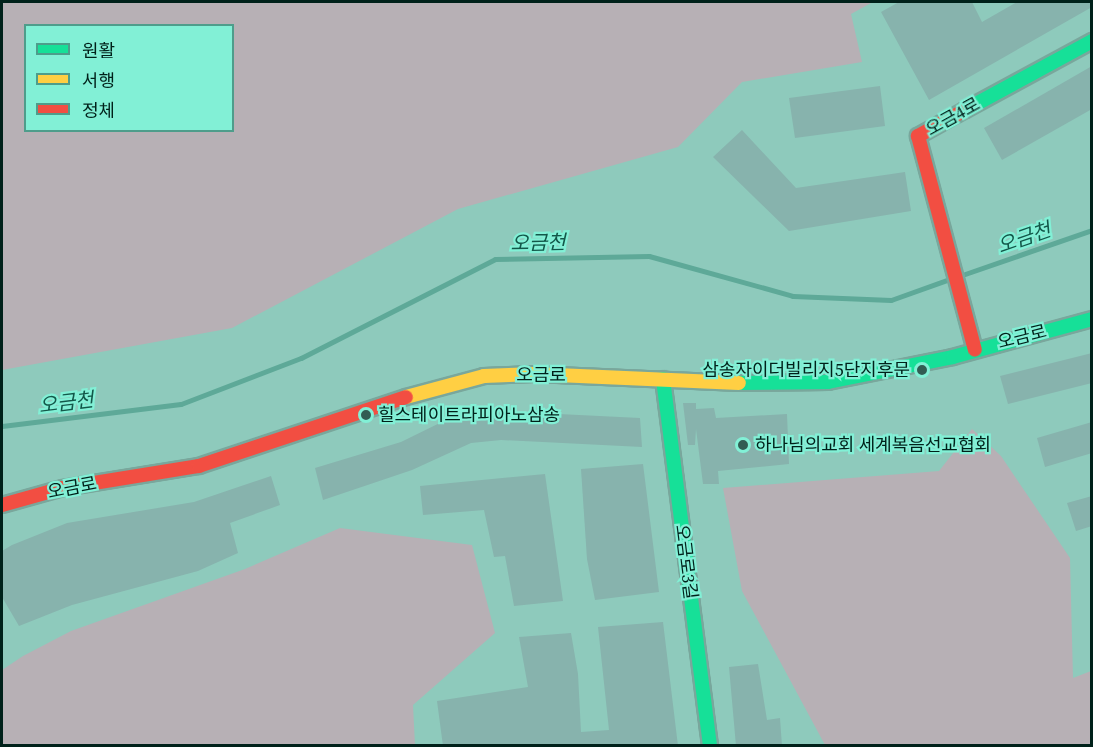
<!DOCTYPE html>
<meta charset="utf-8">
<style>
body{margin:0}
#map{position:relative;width:1093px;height:747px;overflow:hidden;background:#8ecabc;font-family:"Source Serif 4","Noto Sans KR",serif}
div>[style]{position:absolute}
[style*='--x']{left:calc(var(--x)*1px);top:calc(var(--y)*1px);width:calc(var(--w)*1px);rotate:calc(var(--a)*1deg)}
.green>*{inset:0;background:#b7b0b5}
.stream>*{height:5px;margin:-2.5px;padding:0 2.5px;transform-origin:2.5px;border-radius:2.5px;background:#5ea998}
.building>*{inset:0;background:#87b3ad}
.roads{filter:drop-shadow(2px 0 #79a79c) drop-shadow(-2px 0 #79a79c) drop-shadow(0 2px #79a79c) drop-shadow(0 -2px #79a79c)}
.fast>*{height:14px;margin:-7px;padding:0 7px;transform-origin:7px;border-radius:7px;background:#16e098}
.slow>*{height:14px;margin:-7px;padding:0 7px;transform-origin:7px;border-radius:7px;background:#ffcf43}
.jam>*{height:14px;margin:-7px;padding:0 7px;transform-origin:7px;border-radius:7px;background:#f24e42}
.dots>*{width:16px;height:16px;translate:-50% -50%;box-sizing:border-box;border:3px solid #82f0d6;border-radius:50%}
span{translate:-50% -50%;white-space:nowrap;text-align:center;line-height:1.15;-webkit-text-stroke:4.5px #82f0d6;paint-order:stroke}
.street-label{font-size:18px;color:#00211a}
.poi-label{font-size:18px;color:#00211a}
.right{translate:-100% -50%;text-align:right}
.left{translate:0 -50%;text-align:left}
.water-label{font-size:20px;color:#135749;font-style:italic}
.frame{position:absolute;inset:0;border:3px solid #00211a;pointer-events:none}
.legend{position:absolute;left:24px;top:24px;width:210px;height:108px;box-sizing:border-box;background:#82f0d6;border:2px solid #4e9d8b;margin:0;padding:8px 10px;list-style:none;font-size:18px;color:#00211a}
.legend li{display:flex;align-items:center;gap:12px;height:30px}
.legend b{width:30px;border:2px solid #4e9d8b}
</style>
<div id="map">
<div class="green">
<i style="clip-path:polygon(evenodd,2px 2px,873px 2px,851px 14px,862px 62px,742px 82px,678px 147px,458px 209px,232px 328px,2px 370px,2px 2px,26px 26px,232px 26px,232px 130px,26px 130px,26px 26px)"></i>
<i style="clip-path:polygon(972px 429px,1001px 456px,1070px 558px,1073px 678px,1091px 671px,1091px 745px,825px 745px,742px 591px,723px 488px,939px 471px)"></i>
<i style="clip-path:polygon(340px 528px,472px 545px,495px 633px,413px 705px,415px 745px,2px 745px,2px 670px,23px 656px,71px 631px,245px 569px)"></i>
</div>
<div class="stream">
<i style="--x:965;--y:274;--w:134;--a:-19.1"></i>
<i style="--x:2;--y:426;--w:180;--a:-7"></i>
<i style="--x:181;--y:404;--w:129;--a:-21"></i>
<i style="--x:301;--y:358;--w:218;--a:-27"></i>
<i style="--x:495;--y:259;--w:154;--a:-1.1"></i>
<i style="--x:649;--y:256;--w:149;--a:15.5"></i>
<i style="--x:793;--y:296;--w:98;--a:2.3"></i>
<i style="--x:891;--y:300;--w:59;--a:-19.7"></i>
</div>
<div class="building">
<i style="clip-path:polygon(899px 2px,972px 2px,982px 22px,1017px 2px,1092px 2px,1092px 7px,929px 100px,881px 12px)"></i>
<i style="clip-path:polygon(1092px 66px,1092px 109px,1002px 160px,984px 128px)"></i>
<i style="clip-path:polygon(880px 86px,885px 126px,795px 138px,789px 98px)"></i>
<i style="clip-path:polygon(742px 130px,796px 188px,905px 172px,911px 211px,789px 231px,713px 157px)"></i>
<i style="clip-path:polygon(1092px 353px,1092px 383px,1008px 404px,1000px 376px)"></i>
<i style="clip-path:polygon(683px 403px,696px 403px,696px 409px,714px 408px,716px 418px,787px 414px,789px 464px,718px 471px,719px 484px,703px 484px,696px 429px,695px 445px,688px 445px)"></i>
<i style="clip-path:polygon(497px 411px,640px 418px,642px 447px,501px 440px,471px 443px,412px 470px,323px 500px,315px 468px,401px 442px,454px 416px)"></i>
<i style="clip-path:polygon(1092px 422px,1092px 453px,1045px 467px,1037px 438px)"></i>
<i style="clip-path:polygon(643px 464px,659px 592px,595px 600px,587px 559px,581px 469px)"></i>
<i style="clip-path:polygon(545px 474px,563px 601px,514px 606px,505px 556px,494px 557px,484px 510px,423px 515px,420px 486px)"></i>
<i style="clip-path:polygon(271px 476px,280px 505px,230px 523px,238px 553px,198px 571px,72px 605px,19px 626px,2px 597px,2px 551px,12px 545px,67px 523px,194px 502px)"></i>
<i style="clip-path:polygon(1092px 496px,1092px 526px,1076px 531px,1067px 503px)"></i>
<i style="clip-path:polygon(663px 622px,678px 746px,443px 746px,437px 701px,528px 687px,519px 637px,571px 633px,578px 674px,581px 732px,609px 730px,598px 627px)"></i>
<i style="clip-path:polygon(758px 664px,767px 720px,780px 718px,782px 746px,736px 746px,729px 667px)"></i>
</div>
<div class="roads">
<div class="fast">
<i style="--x:965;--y:110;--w:145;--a:-28.5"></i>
<i style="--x:663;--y:379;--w:370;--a:82.7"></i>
<i style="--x:739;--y:383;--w:89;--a:-0.6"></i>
<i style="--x:828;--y:382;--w:127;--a:-11.3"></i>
<i style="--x:953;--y:357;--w:144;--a:-15.3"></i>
</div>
<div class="slow">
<i style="--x:406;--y:397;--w:81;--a:-15.1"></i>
<i style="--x:484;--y:376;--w:50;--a:-2.3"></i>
<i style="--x:534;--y:374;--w:205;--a:2.5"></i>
</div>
<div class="jam">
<i style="--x:965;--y:110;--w:54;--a:151"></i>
<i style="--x:918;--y:136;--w:221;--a:75.1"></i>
<i style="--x:2;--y:505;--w:63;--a:-15.6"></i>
<i style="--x:63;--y:488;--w:138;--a:-9.2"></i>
<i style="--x:199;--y:466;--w:218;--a:-18.4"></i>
</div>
</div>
<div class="dots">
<i style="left:922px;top:370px;background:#325c53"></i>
<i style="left:366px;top:415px;background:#325c53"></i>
<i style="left:743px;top:445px;background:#325c53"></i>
</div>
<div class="street-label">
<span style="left:953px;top:117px;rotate:-29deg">오금4로</span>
<span style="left:1022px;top:337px;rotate:-14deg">오금로</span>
<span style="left:541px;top:375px">오금로</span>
<span style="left:72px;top:488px;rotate:-11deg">오금로</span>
<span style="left:686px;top:562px;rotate:83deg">오금로3길</span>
</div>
<div class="poi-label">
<span class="right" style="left:910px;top:370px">삼송자이더빌리지5단지후문</span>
<span class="left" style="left:378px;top:415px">힐스테이트라피아노삼송</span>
<span class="left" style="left:755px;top:445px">하나님의교회 세계복음선교협회</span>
</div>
<div class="water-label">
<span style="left:1024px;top:238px;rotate:-19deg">오금천</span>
<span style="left:538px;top:243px;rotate:-1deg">오금천</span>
<span style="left:66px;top:403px;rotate:-7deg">오금천</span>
</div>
<div class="frame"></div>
<ul class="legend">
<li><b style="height:8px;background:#16e098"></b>원활</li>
<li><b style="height:8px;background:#ffcf43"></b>서행</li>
<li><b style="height:8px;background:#f24e42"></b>정체</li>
</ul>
</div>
